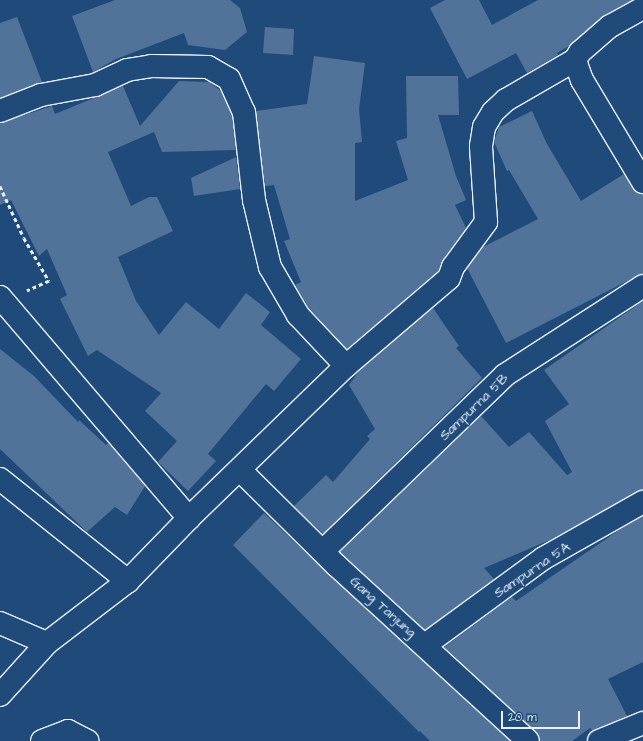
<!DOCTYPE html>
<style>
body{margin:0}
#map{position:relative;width:643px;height:741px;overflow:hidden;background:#1f4a7a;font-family:"Architects Daughter",sans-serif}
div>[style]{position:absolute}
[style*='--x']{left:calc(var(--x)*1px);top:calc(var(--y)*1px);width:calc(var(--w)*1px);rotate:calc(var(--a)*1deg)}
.building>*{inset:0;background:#517399}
.path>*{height:2.5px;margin-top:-1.25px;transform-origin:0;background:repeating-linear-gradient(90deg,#e8f1f8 0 4px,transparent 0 7px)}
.roads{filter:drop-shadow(1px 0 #e8f1f8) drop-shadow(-1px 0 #e8f1f8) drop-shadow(0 1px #e8f1f8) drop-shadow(0 -1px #e8f1f8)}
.minor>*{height:22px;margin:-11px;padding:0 11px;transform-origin:11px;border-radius:11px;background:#1f4a7a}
span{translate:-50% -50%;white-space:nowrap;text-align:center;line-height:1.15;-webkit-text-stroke:3px #1f4a7a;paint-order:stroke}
.street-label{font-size:14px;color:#e8f1f8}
.scale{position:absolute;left:501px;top:711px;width:79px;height:18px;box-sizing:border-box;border:2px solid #e8f1f8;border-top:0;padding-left:5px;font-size:12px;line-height:14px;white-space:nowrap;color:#e8f1f8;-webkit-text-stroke:3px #1f4a7a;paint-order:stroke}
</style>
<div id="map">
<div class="building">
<i style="clip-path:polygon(115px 0,230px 0,240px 8px,247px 32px,225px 50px,188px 45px,184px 33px,116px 59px,93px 72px,72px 16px)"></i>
<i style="clip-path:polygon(445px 0,479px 0,492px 25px,538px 0,632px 0,602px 17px,569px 46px,557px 53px,558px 55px,527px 73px,516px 53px,467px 79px,430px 8px)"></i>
<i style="clip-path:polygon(17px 17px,42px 82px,0 98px,0 23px)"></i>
<i style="clip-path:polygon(265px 27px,294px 29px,293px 55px,263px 53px)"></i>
<i style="clip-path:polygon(314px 56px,365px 63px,359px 109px,362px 142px,355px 143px,355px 201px,408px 180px,396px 141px,407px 138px,406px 76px,458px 76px,459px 115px,438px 115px,456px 176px,466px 200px,455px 205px,466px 228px,443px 260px,438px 271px,347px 349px,308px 307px,295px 285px,301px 282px,284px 241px,290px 239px,274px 185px,265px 186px,256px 111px,307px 104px)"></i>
<i style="clip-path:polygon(179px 81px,209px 82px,221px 91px,232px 115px,236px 150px,162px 152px,154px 132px,108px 152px,131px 206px,149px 197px,157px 197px,173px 231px,118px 257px,136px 301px,159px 335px,186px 302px,219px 329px,246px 293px,270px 312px,261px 325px,301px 359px,274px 391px,266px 384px,208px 454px,216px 461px,188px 491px,158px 462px,177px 441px,145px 411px,161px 393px,97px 350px,88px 356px,60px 299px,67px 295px,47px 249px,39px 256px,11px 200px,0 205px,0 123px,52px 106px,55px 114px,123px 86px,140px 126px)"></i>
<i style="clip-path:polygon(532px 111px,547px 144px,581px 201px,624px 174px,633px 189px,643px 194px,643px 273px,506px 343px,467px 268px,483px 247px,538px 219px,509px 170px,507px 171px,494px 142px,499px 127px)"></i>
<i style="clip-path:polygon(236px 157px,240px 189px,194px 196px,191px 178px)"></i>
<i style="clip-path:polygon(643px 301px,643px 490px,550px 540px,484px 568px,494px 579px,425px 630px,340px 552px,481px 416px,509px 447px,529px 432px,567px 475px,572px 472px,545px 421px,569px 404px,544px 370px)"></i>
<i style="clip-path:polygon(433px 308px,459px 346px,456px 348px,482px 378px,323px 534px,294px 506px,326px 475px,333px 482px,370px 439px,367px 436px,375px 429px,349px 385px,360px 370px)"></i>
<i style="clip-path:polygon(0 349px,34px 376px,78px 422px,79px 420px,106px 445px,108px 443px,145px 486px,127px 515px,115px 507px,87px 532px,0 449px)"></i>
<i style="clip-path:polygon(264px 513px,328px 574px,510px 741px,430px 741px,420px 731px,419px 732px,233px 545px)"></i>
<i style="clip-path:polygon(643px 516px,643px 662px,608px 679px,627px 716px,593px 731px,590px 728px,572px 741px,540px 741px,536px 732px,444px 647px,512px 597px,516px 601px,619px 530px)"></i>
</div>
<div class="path">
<i style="--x:0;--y:186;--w:57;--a:65.2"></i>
<i style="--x:24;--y:238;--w:50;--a:59.8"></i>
<i style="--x:49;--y:281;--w:24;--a:156"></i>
</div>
<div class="roads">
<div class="minor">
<i style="--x:643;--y:8;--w:38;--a:151"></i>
<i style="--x:610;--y:26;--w:40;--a:139"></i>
<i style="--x:580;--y:52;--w:9;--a:122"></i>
<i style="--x:575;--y:60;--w:21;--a:71"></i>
<i style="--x:582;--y:80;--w:119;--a:59.1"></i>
<i style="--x:0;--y:111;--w:44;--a:-21.3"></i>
<i style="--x:41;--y:95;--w:55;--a:-10.5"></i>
<i style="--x:95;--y:85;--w:35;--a:-25"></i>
<i style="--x:127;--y:70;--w:24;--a:-9"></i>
<i style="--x:151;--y:66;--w:57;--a:1"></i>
<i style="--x:208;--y:67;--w:24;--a:30"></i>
<i style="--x:229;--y:79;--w:36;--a:66"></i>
<i style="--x:244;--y:112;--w:89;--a:83.5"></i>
<i style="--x:254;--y:200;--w:69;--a:76.6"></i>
<i style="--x:270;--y:267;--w:56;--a:59.7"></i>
<i style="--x:298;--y:315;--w:70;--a:46.7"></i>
<i style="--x:0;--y:297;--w:291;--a:49.5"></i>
<i style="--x:240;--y:470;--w:135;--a:44.7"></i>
<i style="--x:336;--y:565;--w:260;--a:42.5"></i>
<i style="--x:0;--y:479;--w:164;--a:38.6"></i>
<i style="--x:323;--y:551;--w:253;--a:-44"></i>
<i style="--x:505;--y:375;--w:164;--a:-32.8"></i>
<i style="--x:0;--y:623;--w:51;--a:23.1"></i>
<i style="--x:425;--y:645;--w:147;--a:-36.2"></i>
<i style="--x:544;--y:558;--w:114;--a:-29.5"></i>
<i style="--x:0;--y:695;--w:70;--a:-47.9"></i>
<i style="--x:47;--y:643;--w:102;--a:-37.4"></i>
<i style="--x:128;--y:581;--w:88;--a:-45.9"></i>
<i style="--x:189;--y:518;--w:219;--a:-44.1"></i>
<i style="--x:346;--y:366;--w:135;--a:-40.5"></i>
<i style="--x:449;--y:278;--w:12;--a:-70"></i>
<i style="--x:453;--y:267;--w:56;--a:-53.7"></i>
<i style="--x:486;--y:222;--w:76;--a:-93.8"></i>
<i style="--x:481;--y:146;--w:19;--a:-81"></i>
<i style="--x:484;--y:127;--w:17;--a:-59"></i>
<i style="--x:493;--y:112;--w:18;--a:-43"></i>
<i style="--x:506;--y:100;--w:80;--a:-30.1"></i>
<i style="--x:42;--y:741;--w:28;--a:-21"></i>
<i style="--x:68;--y:731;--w:22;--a:27"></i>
<i style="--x:599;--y:741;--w:48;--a:-22.2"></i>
</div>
</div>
<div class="street-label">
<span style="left:474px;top:407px;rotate:-44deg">Sampurna 5B</span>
<span style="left:532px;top:570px;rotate:-34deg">Sampurna 5A</span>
<span style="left:383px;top:607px;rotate:42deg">Gang Tanjung</span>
</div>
<div class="scale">20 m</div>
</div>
